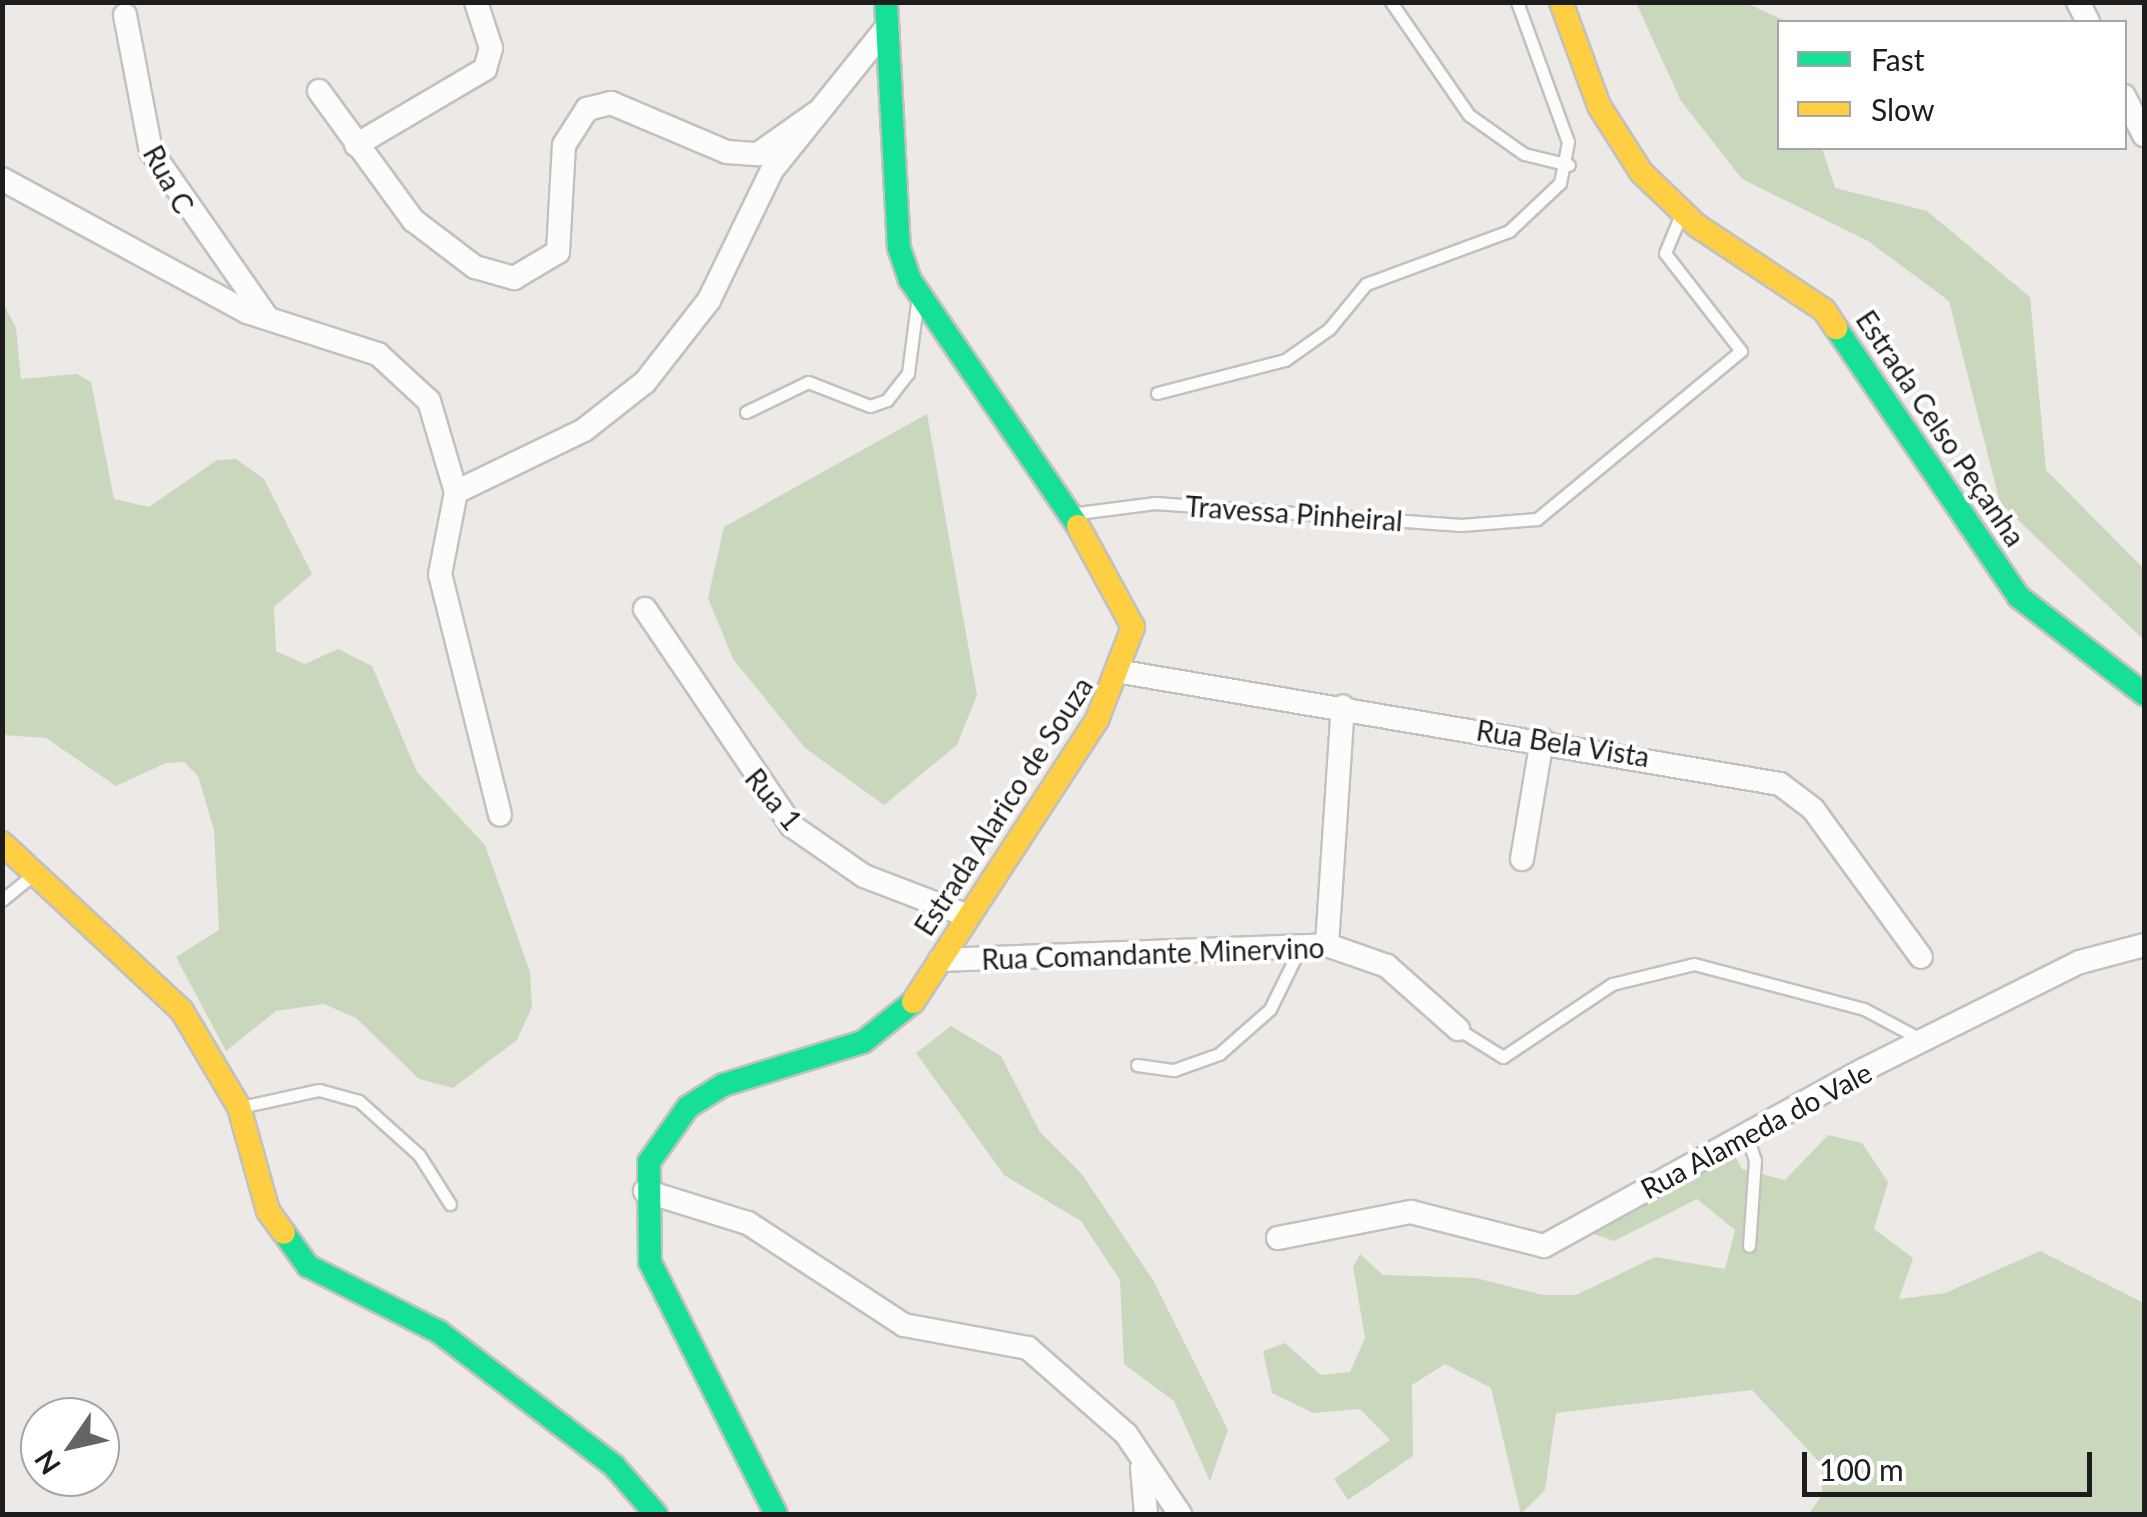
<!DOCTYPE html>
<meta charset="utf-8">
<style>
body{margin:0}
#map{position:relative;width:2147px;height:1517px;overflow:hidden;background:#ece9e6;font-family:Lato,sans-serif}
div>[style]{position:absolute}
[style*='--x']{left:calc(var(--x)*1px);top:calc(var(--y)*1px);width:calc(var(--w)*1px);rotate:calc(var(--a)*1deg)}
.forest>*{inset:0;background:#c9d8bd}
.roads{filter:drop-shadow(2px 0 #c3c1c0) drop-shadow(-2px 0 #c3c1c0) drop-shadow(0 2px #c3c1c0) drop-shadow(0 -2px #c3c1c0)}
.lane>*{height:11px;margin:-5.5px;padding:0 5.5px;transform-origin:5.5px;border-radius:5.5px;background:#fcfcfb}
.street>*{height:22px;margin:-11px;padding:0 11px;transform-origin:11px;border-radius:11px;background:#fcfcfb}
.fast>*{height:22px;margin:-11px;padding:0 11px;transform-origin:11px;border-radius:11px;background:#16e098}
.slow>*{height:22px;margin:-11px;padding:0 11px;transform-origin:11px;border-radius:11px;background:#ffcf43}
span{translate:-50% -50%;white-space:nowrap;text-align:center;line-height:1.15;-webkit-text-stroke:8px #fff;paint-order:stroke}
.street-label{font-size:28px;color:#1d1d1d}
.frame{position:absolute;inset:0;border:5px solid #1d1d1d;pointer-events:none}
.legend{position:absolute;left:1777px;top:20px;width:350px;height:130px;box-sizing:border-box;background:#fff;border:2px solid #a5a5a5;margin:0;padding:12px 18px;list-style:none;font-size:30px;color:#1d1d1d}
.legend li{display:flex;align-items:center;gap:20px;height:50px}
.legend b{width:50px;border:2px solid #a5a5a5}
.north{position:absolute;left:20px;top:1397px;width:100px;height:100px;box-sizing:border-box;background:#fff;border:2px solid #a5a5a5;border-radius:50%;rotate:236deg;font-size:28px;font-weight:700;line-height:40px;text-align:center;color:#1d1d1d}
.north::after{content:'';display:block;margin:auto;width:35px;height:45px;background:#656463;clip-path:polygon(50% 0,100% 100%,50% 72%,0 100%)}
.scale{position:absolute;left:1802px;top:1452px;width:290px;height:45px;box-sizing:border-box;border:5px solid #1d1d1d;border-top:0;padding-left:12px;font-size:30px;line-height:35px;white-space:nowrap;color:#1d1d1d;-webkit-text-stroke:8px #fff;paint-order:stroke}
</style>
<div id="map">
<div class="forest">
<i style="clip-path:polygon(1636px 3px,1746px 3px,1788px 22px,1780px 22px,1780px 148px,1822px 148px,1835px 188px,1927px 211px,2030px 297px,2046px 470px,2144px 569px,2144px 640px,2000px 503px,1949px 301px,1868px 241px,1742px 179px,1681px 101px)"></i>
<i style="clip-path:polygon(3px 303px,16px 328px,21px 379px,77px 374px,91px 382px,114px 499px,149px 507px,217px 460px,236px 459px,264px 479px,312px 574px,274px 607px,276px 651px,305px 664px,338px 649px,372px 666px,417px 772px,485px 845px,530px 972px,532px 1007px,517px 1040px,453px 1088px,419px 1079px,356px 1018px,324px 1004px,276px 1011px,226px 1051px,176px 957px,219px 930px,214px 830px,198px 776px,184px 762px,166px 763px,116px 786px,46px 738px,3px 735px)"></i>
<i style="clip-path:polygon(927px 414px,977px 695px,957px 745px,884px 805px,805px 748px,733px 659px,708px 598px,724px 527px)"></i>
<i style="clip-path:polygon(951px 1026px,1001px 1056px,1040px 1132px,1081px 1173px,1153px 1280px,1228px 1430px,1210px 1481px,1174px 1401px,1124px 1364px,1120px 1280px,1081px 1221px,1004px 1175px,916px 1053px)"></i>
<i style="clip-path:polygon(1828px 1135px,1862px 1143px,1888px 1182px,1874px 1229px,1913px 1258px,1899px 1299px,1945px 1293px,2040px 1251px,2144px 1303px,2144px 1514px,1809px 1514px,1822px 1495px,1822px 1465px,1752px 1390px,1556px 1413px,1545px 1490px,1521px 1514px,1491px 1388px,1445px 1364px,1412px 1385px,1413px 1456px,1348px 1500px,1334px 1479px,1390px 1440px,1360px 1409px,1313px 1413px,1272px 1393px,1263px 1351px,1285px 1343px,1321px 1375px,1350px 1372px,1365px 1338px,1353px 1267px,1360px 1254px,1383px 1275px,1476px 1278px,1543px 1295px,1576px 1295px,1655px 1257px,1725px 1269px,1735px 1230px,1697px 1199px,1614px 1241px,1562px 1223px,1620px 1217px,1637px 1182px,1728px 1143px,1742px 1169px,1785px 1180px)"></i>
</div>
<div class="roads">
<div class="lane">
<i style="--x:1391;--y:2;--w:137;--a:55.4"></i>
<i style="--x:1469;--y:115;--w:67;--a:35.3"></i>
<i style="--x:1524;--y:154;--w:46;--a:13.7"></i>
<i style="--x:1157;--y:393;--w:132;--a:-14.5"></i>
<i style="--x:1285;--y:360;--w:54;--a:-35.2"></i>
<i style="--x:1329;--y:329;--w:58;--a:-50.6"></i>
<i style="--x:1366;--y:284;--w:153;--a:-20.3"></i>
<i style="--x:1509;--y:231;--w:70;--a:-43.3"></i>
<i style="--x:1560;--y:183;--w:42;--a:-79"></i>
<i style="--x:1568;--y:142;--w:149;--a:-110"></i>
<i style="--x:746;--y:412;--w:69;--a:-25.8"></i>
<i style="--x:808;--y:382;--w:66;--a:21.2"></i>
<i style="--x:870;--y:406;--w:18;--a:-19"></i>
<i style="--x:887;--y:400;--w:34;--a:-52"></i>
<i style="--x:908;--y:373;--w:70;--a:-82.6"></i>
<i style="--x:1070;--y:514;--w:86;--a:-7.4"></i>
<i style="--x:1155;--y:503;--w:307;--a:4.1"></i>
<i style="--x:1461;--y:525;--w:76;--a:-4.5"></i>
<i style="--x:1537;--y:519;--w:264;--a:-39.5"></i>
<i style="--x:1741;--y:351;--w:124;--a:-127.8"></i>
<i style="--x:1665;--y:253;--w:44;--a:-67.5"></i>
<i style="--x:2;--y:900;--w:41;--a:-39.1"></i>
<i style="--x:1458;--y:1029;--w:53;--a:31.9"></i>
<i style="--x:1503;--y:1057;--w:131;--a:-33.8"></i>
<i style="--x:1612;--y:984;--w:84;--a:-13.7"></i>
<i style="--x:1694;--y:964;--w:176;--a:14.8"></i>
<i style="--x:1864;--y:1009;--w:70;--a:28"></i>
<i style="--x:1137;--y:1065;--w:37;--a:8"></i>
<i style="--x:1174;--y:1070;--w:48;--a:-19.6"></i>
<i style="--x:1219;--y:1054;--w:68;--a:-41.4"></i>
<i style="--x:1270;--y:1009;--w:70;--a:-63.8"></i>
<i style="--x:241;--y:1107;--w:80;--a:-12.3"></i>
<i style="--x:319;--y:1090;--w:41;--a:15.4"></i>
<i style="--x:359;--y:1101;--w:81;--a:42"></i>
<i style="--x:419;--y:1155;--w:58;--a:57.7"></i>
<i style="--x:1747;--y:1137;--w:24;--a:71"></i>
<i style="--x:1755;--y:1160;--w:86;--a:94"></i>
</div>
<div class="street">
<i style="--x:2078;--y:2;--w:22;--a:63"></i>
<i style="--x:125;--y:15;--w:138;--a:79.2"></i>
<i style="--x:151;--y:151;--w:201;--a:55.1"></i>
<i style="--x:319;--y:91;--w:160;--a:53.9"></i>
<i style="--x:413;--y:220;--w:78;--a:37.2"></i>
<i style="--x:475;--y:267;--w:41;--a:15.8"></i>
<i style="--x:514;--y:278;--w:51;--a:-30.6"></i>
<i style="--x:558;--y:252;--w:107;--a:-86.8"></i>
<i style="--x:564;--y:145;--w:43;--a:-57.4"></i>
<i style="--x:587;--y:109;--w:25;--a:-14"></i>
<i style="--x:611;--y:103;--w:126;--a:22.9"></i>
<i style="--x:727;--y:152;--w:31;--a:4"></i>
<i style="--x:758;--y:154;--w:71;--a:-35.3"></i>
<i style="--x:2124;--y:96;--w:44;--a:62.9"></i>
<i style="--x:356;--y:145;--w:150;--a:-30.5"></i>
<i style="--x:485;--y:69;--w:22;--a:-74"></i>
<i style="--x:491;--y:48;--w:48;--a:-108.1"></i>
<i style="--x:2;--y:179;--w:279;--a:28.5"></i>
<i style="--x:247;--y:312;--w:138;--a:17.8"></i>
<i style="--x:378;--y:354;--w:69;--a:42.7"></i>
<i style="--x:429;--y:401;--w:95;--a:73.5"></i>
<i style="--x:456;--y:492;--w:84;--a:101"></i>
<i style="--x:440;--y:574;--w:248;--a:76"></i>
<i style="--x:456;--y:492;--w:142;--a:-25.8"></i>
<i style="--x:584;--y:430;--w:78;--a:-38.2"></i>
<i style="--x:645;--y:382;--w:104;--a:-52"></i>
<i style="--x:709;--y:300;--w:144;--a:-64.1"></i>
<i style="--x:772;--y:170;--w:184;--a:-51.2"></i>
<i style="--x:645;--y:609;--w:262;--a:55.9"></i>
<i style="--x:792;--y:826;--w:88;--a:34.8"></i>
<i style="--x:864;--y:876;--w:111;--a:21"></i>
<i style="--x:1122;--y:672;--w:667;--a:9.66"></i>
<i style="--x:1780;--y:784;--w:41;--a:37.1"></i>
<i style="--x:1813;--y:809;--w:183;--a:53.9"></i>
<i style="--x:1522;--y:859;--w:121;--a:-80.5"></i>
<i style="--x:1327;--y:945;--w:239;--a:-86.2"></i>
<i style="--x:940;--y:960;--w:387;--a:-2.2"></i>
<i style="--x:1327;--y:945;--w:64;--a:19.3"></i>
<i style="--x:1387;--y:966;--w:95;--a:41.6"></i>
<i style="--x:645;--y:1191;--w:108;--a:17.3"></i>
<i style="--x:748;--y:1223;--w:186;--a:33.2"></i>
<i style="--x:904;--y:1325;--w:126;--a:10.5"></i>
<i style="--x:1028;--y:1348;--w:130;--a:41.3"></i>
<i style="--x:1126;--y:1434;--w:97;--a:56"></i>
<i style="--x:1278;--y:1238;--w:136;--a:-11.1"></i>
<i style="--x:1411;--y:1212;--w:137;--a:14.3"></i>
<i style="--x:1544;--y:1246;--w:364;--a:-28.9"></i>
<i style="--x:1863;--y:1070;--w:242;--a:-26.5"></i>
<i style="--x:2080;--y:962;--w:66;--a:-14.9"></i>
<i style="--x:1142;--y:1468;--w:46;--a:85"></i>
</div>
<div class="fast">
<i style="--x:886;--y:2;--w:246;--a:87"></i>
<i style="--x:899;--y:248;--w:34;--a:71"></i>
<i style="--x:910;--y:280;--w:298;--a:55.7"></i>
<i style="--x:1836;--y:328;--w:325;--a:55.8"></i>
<i style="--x:2019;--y:597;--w:158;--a:37.8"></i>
<i style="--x:284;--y:1233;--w:41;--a:54"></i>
<i style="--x:308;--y:1266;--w:147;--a:26.7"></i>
<i style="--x:439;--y:1332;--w:220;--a:37.4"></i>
<i style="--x:614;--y:1466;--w:64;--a:48.8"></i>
<i style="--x:776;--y:1514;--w:282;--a:-116.6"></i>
<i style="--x:650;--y:1262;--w:100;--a:-90.6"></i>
<i style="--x:649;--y:1162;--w:67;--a:-54.7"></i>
<i style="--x:688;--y:1107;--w:41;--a:-32.2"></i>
<i style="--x:723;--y:1085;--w:146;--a:-17.1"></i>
<i style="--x:863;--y:1042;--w:64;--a:-38.7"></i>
</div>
<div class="slow">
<i style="--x:1561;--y:2;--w:111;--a:69.9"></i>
<i style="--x:1599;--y:106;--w:78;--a:57.5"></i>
<i style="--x:1641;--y:172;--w:76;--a:43.9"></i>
<i style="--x:1696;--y:225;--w:154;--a:33.6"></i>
<i style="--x:1824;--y:310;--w:22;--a:56"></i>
<i style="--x:2;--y:843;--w:246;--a:43"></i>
<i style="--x:182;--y:1011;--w:112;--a:59.3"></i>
<i style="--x:239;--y:1107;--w:108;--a:74.4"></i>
<i style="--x:268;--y:1211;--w:27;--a:54"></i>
<i style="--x:913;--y:1002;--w:337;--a:-56.9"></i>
<i style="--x:1097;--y:720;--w:100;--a:-68.8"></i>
<i style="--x:1133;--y:627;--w:115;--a:-118.6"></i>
</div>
</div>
<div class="street-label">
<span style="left:169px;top:179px;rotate:61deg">Rua C</span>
<span style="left:1941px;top:428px;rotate:56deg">Estrada Celso Peçanha</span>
<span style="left:1294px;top:513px;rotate:4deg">Travessa Pinheiral</span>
<span style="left:1563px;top:743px;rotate:9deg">Rua Bela Vista</span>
<span style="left:774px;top:799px;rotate:50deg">Rua 1</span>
<span style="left:1003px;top:806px;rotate:-57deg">Estrada Alarico de Souza</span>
<span style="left:1153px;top:953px;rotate:-2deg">Rua Comandante Minervino</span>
<span style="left:1756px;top:1130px;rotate:-28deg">Rua Alameda do Vale</span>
</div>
<div class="frame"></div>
<ul class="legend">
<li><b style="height:12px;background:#16e098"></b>Fast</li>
<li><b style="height:12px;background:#ffcf43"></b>Slow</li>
</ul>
<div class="north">N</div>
<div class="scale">100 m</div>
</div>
